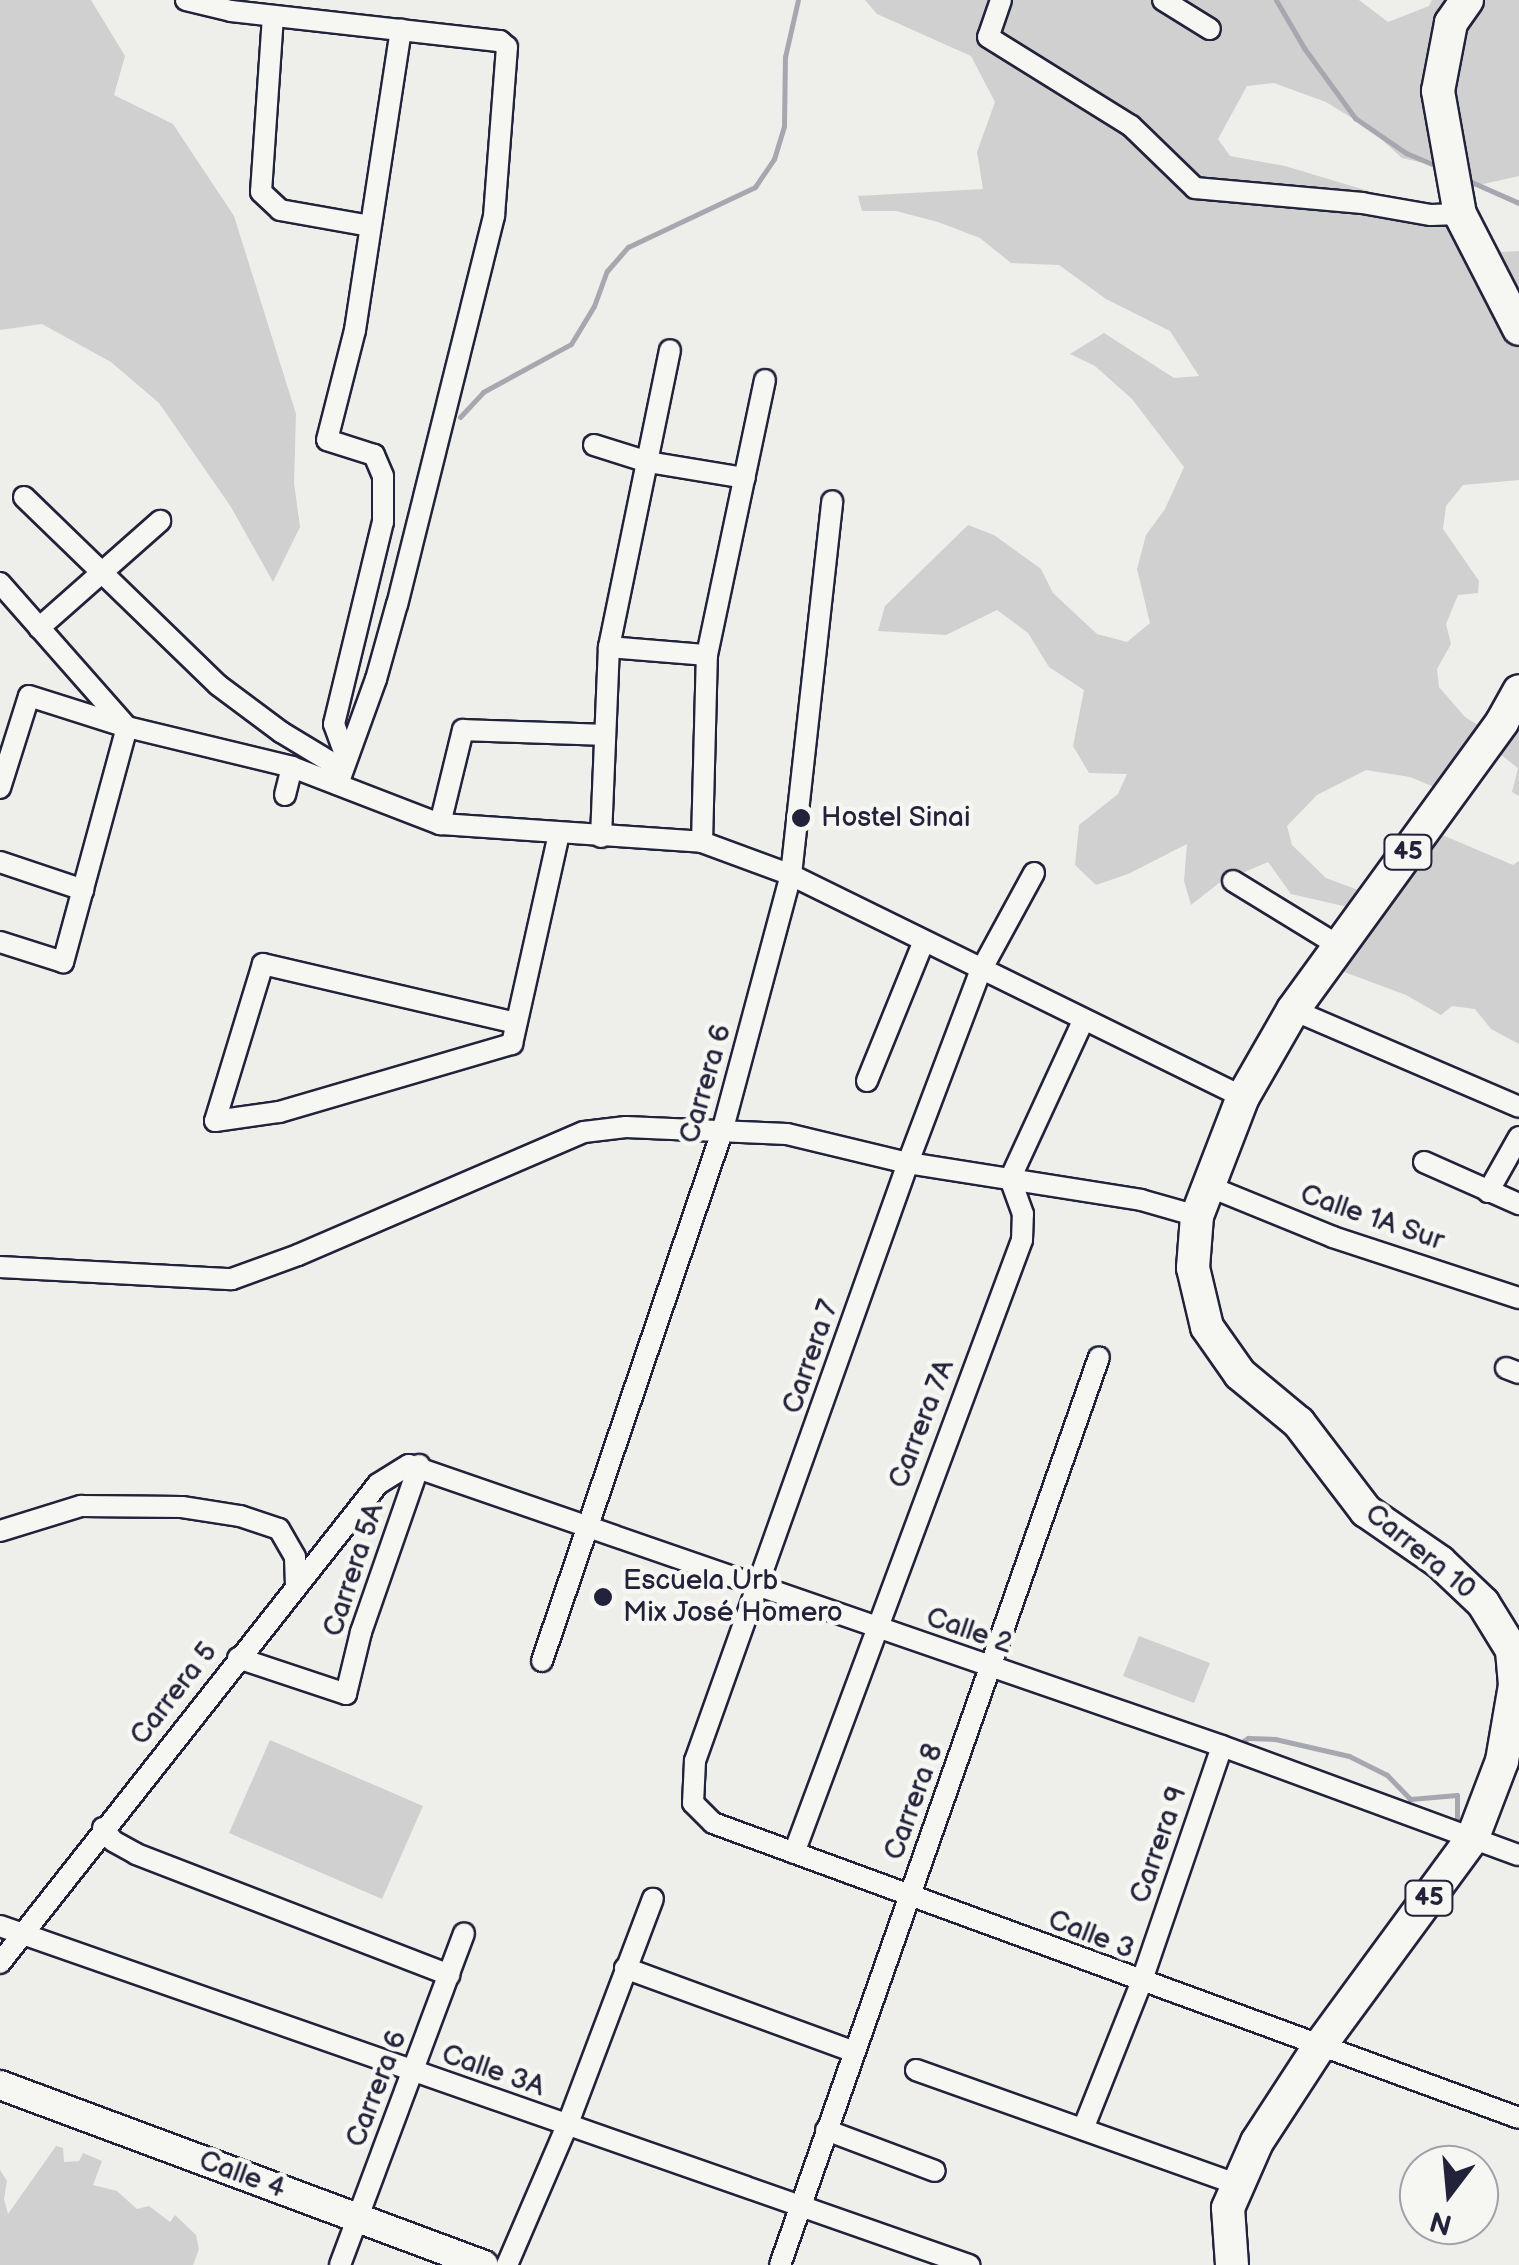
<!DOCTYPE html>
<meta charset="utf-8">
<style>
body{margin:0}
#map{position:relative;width:1519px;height:2265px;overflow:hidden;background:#eeeeeb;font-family:"Balsamiq Sans",sans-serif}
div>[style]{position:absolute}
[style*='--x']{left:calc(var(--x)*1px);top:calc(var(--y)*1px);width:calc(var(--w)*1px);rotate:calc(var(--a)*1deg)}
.green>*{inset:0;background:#d0d0d1}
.stream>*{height:5px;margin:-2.5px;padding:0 2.5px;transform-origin:2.5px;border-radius:2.5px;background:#a7a7af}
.roads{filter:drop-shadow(2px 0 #22223b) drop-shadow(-2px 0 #22223b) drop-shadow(0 2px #22223b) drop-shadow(0 -2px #22223b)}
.street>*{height:20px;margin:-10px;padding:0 10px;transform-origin:10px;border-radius:10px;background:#f6f6f2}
.secondary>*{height:28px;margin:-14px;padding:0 14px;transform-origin:14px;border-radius:14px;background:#f6f6f2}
.primary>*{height:32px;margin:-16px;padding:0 16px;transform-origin:16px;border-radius:16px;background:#f6f6f2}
.dots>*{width:28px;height:28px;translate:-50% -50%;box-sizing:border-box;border:5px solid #f6f6f2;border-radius:50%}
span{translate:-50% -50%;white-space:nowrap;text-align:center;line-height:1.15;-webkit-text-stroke:9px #f6f6f2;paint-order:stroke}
.shield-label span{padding:2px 8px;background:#f6f6f2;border:2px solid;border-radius:8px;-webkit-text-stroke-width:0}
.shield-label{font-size:25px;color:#22223b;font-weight:700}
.poi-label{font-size:28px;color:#22223b}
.left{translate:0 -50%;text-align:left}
.street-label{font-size:28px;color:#22223b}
.north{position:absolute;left:1399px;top:2145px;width:100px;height:100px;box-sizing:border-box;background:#f6f6f2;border:2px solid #a1a1a9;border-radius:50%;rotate:196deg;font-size:28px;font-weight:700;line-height:40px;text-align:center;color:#22223b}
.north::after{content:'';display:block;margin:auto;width:35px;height:45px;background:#22223b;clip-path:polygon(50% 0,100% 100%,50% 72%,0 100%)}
</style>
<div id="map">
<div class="green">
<i style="clip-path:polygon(0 0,91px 0,125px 56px,114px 95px,173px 124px,234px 216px,296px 414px,294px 483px,300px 527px,273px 582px,231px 507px,159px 403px,111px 362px,42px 324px,0 330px)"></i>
<i style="clip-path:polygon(865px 0,1359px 0,1388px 22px,1429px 6px,1432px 0,1519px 0,1519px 176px,1470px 187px,1436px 166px,1402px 158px,1371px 130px,1326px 102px,1274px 83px,1247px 86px,1218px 139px,1230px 156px,1285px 166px,1385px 196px,1397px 213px,1452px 223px,1482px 236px,1502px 252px,1519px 251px,1519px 480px,1463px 485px,1446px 506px,1443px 529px,1479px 581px,1478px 593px,1458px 595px,1446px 624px,1451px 644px,1437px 669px,1439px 687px,1465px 717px,1501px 739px,1519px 712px,1519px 796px,1512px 792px,1518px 768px,1496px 751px,1453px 769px,1434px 787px,1410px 777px,1366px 770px,1317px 795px,1287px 826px,1292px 845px,1326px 878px,1358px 890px,1390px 889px,1433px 831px,1513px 865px,1519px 861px,1519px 1044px,1491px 1029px,1475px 1009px,1452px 1006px,1441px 1015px,1406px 995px,1336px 969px,1378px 914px,1291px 894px,1268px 862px,1219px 883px,1191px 905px,1184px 881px,1187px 844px,1128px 874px,1096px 885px,1075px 865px,1079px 825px,1118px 794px,1127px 774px,1089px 773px,1073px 746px,1084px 690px,1049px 667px,1028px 633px,997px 610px,946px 635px,878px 631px,885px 606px,968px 525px,994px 535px,1041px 569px,1053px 593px,1097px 634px,1127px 642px,1150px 623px,1137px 569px,1146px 535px,1165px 509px,1184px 467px,1132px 399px,1095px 366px,1070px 354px,1104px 333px,1174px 378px,1199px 376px,1170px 331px,1106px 299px,1059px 265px,1011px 263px,980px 238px,938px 222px,896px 211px,862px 211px,858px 196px,983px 189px,977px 152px,995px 102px,971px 56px,877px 14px)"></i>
<i style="clip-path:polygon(1139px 1636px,1210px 1663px,1194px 1703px,1123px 1676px)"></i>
<i style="clip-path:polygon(270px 1740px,423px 1806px,382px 1899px,229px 1833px)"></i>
<i style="clip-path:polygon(56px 2146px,63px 2148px,64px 2162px,79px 2161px,83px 2153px,102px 2161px,93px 2185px,117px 2191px,137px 2209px,149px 2206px,170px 2222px,175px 2215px,196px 2235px,199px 2249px,193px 2265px,0 2265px,0 2170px,7px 2181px,4px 2199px,8px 2214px)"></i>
</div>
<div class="stream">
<i style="--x:1276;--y:0;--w:56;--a:59.7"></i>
<i style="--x:1304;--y:48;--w:87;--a:53.9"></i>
<i style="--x:1355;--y:118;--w:62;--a:34.5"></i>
<i style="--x:1406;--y:153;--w:36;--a:23"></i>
<i style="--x:1467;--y:180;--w:57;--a:23.9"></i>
<i style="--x:460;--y:417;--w:34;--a:-47"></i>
<i style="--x:483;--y:392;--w:100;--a:-28.6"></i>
<i style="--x:571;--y:344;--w:44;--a:-58.8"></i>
<i style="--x:594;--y:306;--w:37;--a:-70"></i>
<i style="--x:607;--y:271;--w:32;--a:-49"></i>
<i style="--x:628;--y:247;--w:140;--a:-25.3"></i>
<i style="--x:755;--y:187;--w:34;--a:-56"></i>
<i style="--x:774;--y:159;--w:34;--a:-73"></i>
<i style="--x:784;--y:126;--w:69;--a:-89.2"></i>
<i style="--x:785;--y:57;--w:58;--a:-77.2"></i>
<i style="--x:1239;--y:1744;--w:11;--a:-34"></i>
<i style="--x:1248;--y:1738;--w:27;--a:2"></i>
<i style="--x:1275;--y:1739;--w:76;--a:12.9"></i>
<i style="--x:1349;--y:1756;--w:42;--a:26.6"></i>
<i style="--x:1387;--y:1775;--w:33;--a:46"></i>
<i style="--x:1410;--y:1799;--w:47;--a:-4.9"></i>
<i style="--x:1457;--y:1795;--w:26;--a:90"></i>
</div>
<div class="roads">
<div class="street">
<i style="--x:186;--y:0;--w:46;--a:13.7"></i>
<i style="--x:231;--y:11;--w:271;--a:6.4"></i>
<i style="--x:500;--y:41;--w:9;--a:41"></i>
<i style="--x:507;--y:47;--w:169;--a:94.4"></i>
<i style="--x:494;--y:216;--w:400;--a:104"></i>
<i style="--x:397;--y:604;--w:78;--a:105.6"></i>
<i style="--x:376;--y:679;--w:112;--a:109.9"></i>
<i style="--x:1001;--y:0;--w:39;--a:109"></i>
<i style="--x:988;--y:37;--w:168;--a:31.9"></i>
<i style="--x:1131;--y:126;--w:89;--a:44.1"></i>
<i style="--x:1195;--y:188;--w:168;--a:5.1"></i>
<i style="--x:1362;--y:203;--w:70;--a:9.9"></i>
<i style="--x:1431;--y:215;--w:29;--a:-2"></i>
<i style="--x:1163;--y:0;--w:55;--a:31.7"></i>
<i style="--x:273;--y:16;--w:176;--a:93.9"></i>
<i style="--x:261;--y:192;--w:26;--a:43"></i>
<i style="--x:280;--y:210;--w:91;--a:10.1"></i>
<i style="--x:594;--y:445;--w:57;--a:17.5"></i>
<i style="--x:648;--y:462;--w:98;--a:9.4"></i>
<i style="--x:24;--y:497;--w:270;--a:44.1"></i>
<i style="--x:218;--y:685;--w:79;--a:36.7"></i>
<i style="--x:281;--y:732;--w:71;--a:31.2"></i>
<i style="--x:0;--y:583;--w:192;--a:48.6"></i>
<i style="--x:127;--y:727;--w:244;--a:105.2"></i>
<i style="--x:63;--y:962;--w:66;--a:-162.4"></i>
<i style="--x:39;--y:628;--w:162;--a:-41.5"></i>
<i style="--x:609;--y:647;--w:98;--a:4.7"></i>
<i style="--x:346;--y:757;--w:35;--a:-110"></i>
<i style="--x:334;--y:724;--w:208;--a:-76.4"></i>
<i style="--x:383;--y:522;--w:46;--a:-90"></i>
<i style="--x:383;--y:476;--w:23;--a:-113"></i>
<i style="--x:374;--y:455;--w:49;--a:-162.3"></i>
<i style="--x:327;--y:440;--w:114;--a:-75.7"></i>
<i style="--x:355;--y:330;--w:304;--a:-81.3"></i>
<i style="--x:0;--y:788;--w:96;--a:-72.5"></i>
<i style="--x:29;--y:696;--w:103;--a:17.6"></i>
<i style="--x:127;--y:727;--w:170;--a:13.6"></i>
<i style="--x:292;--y:767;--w:159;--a:21.1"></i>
<i style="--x:440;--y:824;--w:263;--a:3.9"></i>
<i style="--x:702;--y:842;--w:95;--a:20.3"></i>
<i style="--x:791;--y:875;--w:504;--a:26.16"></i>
<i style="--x:285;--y:795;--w:29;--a:-76"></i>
<i style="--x:440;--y:824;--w:97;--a:-76.3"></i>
<i style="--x:463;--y:730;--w:142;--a:2"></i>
<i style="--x:601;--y:837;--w:190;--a:-87.6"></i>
<i style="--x:609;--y:647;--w:303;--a:-78.4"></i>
<i style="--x:702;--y:842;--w:187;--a:-88.5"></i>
<i style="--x:707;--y:655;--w:281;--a:-78.1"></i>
<i style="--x:0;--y:862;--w:88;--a:18.6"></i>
<i style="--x:1034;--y:873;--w:113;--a:118.6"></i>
<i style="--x:980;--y:972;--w:204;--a:110.7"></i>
<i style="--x:908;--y:1163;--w:635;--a:109.61"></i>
<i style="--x:695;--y:1761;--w:42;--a:92.7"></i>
<i style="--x:693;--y:1803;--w:28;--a:45"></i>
<i style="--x:713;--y:1823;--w:858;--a:20.1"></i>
<i style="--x:1233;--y:881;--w:124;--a:31.5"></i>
<i style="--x:1293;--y:1010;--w:246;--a:23.2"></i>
<i style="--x:516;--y:1023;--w:260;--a:-166.9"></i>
<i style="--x:263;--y:964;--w:164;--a:107"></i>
<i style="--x:215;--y:1121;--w:65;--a:-8"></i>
<i style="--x:279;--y:1112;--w:243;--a:-16.3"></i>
<i style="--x:512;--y:1044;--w:215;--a:-77.4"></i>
<i style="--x:867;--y:1081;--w:149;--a:-67.9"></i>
<i style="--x:1424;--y:1162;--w:104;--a:23.9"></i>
<i style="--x:1208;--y:1186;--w:135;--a:22.2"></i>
<i style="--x:1333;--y:1237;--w:196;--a:18.2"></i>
<i style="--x:1488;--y:1192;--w:63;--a:-60.6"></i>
<i style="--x:0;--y:1267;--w:232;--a:3"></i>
<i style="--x:232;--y:1279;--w:70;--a:-20"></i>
<i style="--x:298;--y:1255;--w:311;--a:-23.3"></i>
<i style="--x:584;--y:1132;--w:42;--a:-6.8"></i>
<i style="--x:626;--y:1127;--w:161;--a:2.5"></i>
<i style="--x:787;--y:1134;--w:124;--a:13.5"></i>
<i style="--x:908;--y:1163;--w:236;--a:9"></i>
<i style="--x:1141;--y:1200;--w:58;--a:15.9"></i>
<i style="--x:1506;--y:1368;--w:14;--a:21"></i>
<i style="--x:0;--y:1531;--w:85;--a:-17.2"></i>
<i style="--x:81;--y:1506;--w:101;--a:0.6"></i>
<i style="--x:182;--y:1507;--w:59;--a:8.8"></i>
<i style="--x:240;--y:1516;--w:41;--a:18.4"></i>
<i style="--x:279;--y:1529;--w:32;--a:60"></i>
<i style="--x:295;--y:1557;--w:29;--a:88"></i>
<i style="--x:238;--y:1658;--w:114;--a:18.4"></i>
<i style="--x:346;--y:1694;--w:64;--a:-76.4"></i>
<i style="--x:361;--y:1632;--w:177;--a:-70.8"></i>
<i style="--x:542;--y:1661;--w:559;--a:-71.21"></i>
<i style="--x:722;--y:1132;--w:266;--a:-75"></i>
<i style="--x:791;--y:875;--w:376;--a:-83.7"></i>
<i style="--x:103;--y:1828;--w:16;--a:52"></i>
<i style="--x:113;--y:1841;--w:26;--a:29"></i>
<i style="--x:136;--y:1854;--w:336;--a:21.1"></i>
<i style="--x:794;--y:1853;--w:654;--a:-69.6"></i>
<i style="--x:1022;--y:1240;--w:26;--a:-88"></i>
<i style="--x:1023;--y:1214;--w:37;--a:-110"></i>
<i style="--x:1010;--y:1179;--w:174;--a:-65.2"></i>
<i style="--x:0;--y:1926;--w:1027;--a:19.28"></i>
<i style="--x:0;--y:1963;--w:610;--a:-51.72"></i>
<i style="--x:378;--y:1484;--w:36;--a:-32"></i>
<i style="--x:409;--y:1465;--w:860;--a:19.07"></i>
<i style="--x:1222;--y:1746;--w:316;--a:20.2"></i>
<i style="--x:625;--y:1968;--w:242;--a:20.1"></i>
<i style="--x:916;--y:2070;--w:341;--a:19.6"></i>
<i style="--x:1083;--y:2129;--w:157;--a:-68.3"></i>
<i style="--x:1141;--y:1983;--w:250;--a:-71.1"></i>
<i style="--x:826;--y:2130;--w:116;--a:20.6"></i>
<i style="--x:340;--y:2265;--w:354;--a:-69.5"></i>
<i style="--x:507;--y:2265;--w:151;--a:-66.7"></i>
<i style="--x:567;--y:2126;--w:243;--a:-69.3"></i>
<i style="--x:780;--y:2265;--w:962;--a:-70.64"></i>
</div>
<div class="secondary">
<i style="--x:0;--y:2085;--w:516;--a:20.4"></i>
</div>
<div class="primary">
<i style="--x:1467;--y:0;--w:28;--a:125"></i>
<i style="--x:1451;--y:23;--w:69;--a:100.8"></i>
<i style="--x:1438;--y:91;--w:125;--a:79.9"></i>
<i style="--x:1460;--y:214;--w:129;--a:62.8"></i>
<i style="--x:1232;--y:2265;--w:57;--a:-94"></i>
<i style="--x:1228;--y:2208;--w:72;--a:-66.3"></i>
<i style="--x:1257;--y:2142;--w:113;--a:-56.9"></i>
<i style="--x:1319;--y:2047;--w:260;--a:-53.7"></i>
<i style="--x:1473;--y:1837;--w:81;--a:-69.1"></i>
<i style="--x:1502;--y:1761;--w:77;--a:-80.3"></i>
<i style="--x:1515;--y:1685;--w:35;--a:-95"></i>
<i style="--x:1512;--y:1650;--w:55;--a:-121.7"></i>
<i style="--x:1483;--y:1603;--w:59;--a:-136.4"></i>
<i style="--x:1440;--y:1562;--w:90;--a:-145.4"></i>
<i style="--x:1366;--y:1511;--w:111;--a:-127.3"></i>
<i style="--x:1299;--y:1423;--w:77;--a:-140.3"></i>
<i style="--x:1240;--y:1374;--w:57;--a:-125.1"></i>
<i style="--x:1207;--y:1327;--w:61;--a:-103.3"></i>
<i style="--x:1193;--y:1268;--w:52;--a:-85.6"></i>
<i style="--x:1197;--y:1216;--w:128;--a:-68.9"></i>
<i style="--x:1243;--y:1097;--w:100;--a:-60.1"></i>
<i style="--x:1293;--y:1010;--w:356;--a:-54"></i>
<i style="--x:1502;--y:722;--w:35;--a:-61"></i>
</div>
</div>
<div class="dots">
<i style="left:801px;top:818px;background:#22223b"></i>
<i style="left:603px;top:1597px;background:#22223b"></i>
</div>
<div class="shield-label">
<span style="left:1408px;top:852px">45</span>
<span style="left:1429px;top:1898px">45</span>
</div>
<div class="poi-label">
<span class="left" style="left:821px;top:818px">Hostel Sinai</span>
<span class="left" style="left:623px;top:1597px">Escuela Urb<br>Mix José Homero</span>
</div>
<div class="street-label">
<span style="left:706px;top:1084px;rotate:-74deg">Carrera 6</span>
<span style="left:1372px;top:1218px;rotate:19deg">Calle 1A Sur</span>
<span style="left:811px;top:1357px;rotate:-71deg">Carrera 7</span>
<span style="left:922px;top:1424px;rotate:-69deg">Carrera 7A</span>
<span style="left:1420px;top:1552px;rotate:39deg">Carrera 10</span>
<span style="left:354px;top:1570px;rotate:-72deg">Carrera 5A</span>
<span style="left:969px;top:1631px;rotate:19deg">Calle 2</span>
<span style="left:174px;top:1694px;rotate:-52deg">Carrera 5</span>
<span style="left:914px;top:1802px;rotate:-70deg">Carrera 8</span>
<span style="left:1159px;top:1845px;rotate:-71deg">Carrera 9</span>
<span style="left:1091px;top:1935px;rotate:21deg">Calle 3</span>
<span style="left:493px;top:2071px;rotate:19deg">Calle 3A</span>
<span style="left:377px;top:2089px;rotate:-69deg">Carrera 6</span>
<span style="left:242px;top:2175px;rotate:20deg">Calle 4</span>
</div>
<div class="north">N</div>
</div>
